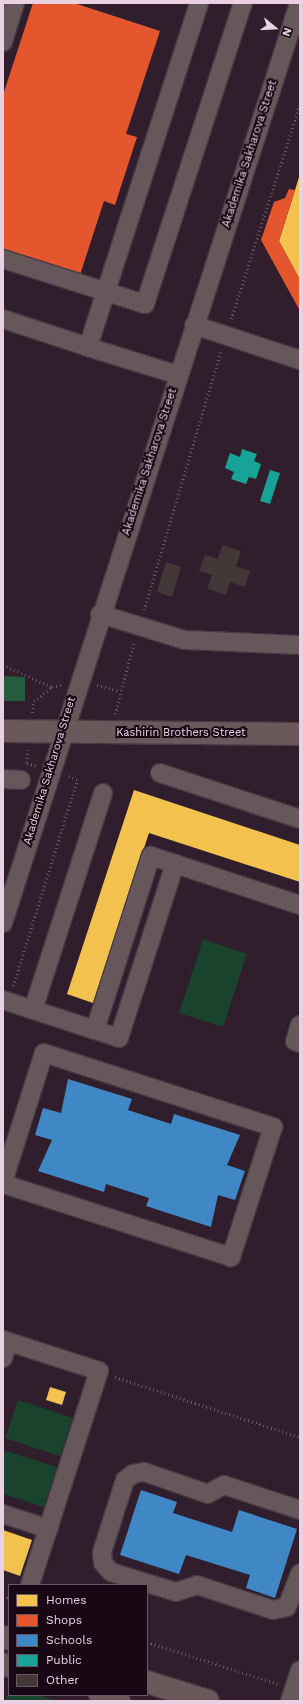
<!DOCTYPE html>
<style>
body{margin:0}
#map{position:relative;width:303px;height:1704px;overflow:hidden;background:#301e2c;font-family:"Work Sans",sans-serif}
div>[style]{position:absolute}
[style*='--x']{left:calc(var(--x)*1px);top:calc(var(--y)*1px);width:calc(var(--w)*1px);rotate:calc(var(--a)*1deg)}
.green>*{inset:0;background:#19432d}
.forest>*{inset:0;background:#245c3e}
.homes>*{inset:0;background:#f2c14e}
.shops>*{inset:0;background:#e4572e}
.schools>*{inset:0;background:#3f88c5}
.public>*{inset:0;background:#17a398}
.building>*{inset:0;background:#433837}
.path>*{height:2.5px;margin-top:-1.25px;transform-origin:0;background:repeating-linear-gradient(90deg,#66595d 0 1px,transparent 0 4px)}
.roads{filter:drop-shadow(1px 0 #483945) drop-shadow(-1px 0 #483945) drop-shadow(0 1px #483945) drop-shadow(0 -1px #483945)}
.minor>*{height:18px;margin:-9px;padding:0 9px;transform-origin:9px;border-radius:9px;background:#66585a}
.major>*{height:22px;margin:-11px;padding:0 11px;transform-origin:11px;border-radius:11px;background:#6a585b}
span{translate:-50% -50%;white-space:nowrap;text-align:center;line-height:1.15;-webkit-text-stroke:4px #170813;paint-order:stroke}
.street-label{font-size:11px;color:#e9d1e2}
.frame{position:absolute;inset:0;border:4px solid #e9d1e2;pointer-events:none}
.legend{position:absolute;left:8px;top:1584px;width:140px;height:112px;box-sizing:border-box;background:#170813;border:1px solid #6b5866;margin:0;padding:5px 7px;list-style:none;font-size:12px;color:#e9d1e2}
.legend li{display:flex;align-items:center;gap:8px;height:20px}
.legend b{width:20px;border:1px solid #6b5866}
.north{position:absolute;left:255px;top:8px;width:40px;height:40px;-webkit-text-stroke:3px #170813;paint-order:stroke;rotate:108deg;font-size:11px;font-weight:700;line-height:16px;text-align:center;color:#e9d1e2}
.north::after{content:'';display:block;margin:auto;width:14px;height:18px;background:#e9d1e2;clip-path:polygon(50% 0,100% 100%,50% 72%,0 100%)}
</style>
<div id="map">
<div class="green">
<i style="clip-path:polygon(203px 939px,247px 954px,223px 1027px,179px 1013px)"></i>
<i style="clip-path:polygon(18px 1400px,73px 1418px,60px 1456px,5px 1438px)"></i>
<i style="clip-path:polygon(3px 1450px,57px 1467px,44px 1507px,3px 1494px)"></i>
<i style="clip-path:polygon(9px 1690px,9px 1695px,38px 1695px,57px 1701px,5px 1701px)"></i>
</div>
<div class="forest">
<i style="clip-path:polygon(3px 676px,25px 677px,25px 701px,3px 701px)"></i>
</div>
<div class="homes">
<i style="clip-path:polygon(300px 174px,300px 280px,279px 241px)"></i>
<i style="clip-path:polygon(134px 790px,300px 845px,300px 882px,149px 833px,93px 1003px,67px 994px)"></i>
<i style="clip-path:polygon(50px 1387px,66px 1392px,62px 1405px,46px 1400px)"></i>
<i style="clip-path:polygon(3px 1530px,32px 1540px,20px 1576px,3px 1570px)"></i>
</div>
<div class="shops">
<i style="clip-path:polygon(33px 3px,74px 3px,160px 31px,126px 134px,137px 137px,115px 205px,104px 201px,80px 275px,3px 250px,3px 95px)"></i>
<i style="clip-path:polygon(289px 189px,295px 190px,279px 241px,300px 280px,300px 311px,261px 240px,274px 202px,285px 198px)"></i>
</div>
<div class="schools">
<i style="clip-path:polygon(68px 1079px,132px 1099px,128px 1110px,171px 1124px,174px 1114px,240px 1135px,227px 1165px,245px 1171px,235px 1200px,218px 1195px,211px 1227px,146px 1206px,149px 1198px,106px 1184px,104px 1192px,38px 1171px,52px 1140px,35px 1135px,43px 1108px,61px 1113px)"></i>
<i style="clip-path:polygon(141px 1490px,177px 1502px,173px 1513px,232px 1532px,239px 1510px,297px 1529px,275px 1598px,246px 1588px,250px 1575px,186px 1555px,179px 1574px,120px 1555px)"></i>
</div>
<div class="public">
<i style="clip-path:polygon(242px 449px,257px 454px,254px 461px,261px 464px,256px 479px,249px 477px,246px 484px,231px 479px,234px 472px,225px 468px,230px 453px,240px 457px)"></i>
<i style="clip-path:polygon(270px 470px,280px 473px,270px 504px,260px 501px)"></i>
</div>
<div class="building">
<i style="clip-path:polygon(222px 545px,241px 551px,236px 566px,250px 571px,245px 587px,230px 582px,226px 595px,207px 589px,212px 575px,199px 571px,205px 555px,218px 559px)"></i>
<i style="clip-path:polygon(166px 562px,181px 567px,172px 597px,157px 592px)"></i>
</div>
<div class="path">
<i style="--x:231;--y:319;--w:226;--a:-72.2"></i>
<i style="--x:144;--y:610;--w:271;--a:-73.5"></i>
<i style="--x:3;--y:665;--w:54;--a:24.2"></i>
<i style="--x:52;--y:687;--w:11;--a:-15"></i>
<i style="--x:97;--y:685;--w:24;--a:15"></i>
<i style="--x:32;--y:713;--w:12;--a:-81"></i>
<i style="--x:34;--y:701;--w:23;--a:-38"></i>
<i style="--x:115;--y:714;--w:74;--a:-75.2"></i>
<i style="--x:28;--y:750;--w:13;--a:94"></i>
<i style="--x:27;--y:763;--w:10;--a:17"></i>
<i style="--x:13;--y:986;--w:216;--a:-72.7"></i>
<i style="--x:77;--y:780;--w:10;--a:-156"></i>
<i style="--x:115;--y:1377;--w:194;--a:18"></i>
<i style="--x:3;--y:1596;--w:6;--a:18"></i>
<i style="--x:147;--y:1642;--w:139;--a:17.7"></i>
</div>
<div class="roads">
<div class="minor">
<i style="--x:3;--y:42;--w:41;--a:-72.9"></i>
<i style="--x:3;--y:259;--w:149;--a:17.6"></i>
<i style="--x:145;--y:304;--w:317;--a:-72"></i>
<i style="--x:3;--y:319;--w:89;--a:18.2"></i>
<i style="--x:194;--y:325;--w:112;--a:18.3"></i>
<i style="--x:178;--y:375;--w:94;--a:-162.7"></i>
<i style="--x:88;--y:347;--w:361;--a:-72.1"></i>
<i style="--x:100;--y:614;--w:89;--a:17"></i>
<i style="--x:185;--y:640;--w:115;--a:2.5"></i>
<i style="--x:160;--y:773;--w:147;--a:18.2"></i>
<i style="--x:3;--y:779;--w:18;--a:3"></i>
<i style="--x:3;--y:923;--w:966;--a:-72.16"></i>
<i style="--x:3;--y:1000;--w:97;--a:18.1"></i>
<i style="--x:95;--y:1030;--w:183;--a:-72.2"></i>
<i style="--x:151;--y:856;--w:157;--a:18.2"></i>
<i style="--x:33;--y:1010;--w:228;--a:-72.1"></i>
<i style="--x:300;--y:1025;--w:17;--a:107"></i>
<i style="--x:295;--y:1041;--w:5;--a:22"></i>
<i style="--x:95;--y:1030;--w:25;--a:18"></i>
<i style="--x:119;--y:1038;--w:183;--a:-72.2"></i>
<i style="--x:3;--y:1182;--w:135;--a:-72.4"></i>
<i style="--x:44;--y:1053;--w:241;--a:17.9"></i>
<i style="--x:273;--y:1127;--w:137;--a:107.9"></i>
<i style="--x:231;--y:1257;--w:239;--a:-162.2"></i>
<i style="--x:3;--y:1340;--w:101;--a:17.9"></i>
<i style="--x:99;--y:1371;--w:225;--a:107.9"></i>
<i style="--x:3;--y:1358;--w:17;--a:-73"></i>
<i style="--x:300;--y:1510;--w:80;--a:-161.8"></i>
<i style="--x:224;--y:1485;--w:18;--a:151"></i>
<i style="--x:208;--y:1494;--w:68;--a:-161"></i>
<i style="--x:144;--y:1472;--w:11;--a:170"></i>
<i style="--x:133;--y:1474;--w:10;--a:143"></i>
<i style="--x:125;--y:1480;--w:76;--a:107.7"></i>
<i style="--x:102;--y:1552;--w:11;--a:85"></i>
<i style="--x:103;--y:1563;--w:12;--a:48"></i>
<i style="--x:111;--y:1572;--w:68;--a:17.1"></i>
<i style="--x:176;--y:1592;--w:22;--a:-18"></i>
<i style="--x:197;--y:1585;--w:80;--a:18.2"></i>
<i style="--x:273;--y:1610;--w:14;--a:-12"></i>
<i style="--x:287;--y:1607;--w:36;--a:-69"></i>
<i style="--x:3;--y:1514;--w:48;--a:18.1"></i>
<i style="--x:290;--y:1701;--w:32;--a:-72"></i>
</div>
<div class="major">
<i style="--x:3;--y:731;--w:297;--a:0.6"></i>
<i style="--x:3;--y:1637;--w:6;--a:18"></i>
<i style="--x:3;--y:1664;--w:6;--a:18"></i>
<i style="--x:147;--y:1682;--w:64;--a:17.3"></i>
<i style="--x:100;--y:1695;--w:20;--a:18"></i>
</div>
</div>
<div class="street-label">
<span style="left:250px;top:154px;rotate:-72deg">Akademika Sakharova Street</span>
<span style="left:150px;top:462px;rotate:-72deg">Akademika Sakharova Street</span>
<span style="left:181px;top:733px">Kashirin Brothers Street</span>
<span style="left:50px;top:771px;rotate:-73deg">Akademika Sakharova Street</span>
</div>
<div class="frame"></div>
<ul class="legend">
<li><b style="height:11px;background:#f2c14e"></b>Homes</li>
<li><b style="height:11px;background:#e4572e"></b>Shops</li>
<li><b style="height:11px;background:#3f88c5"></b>Schools</li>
<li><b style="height:11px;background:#17a398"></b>Public</li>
<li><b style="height:11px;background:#433837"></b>Other</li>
</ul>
<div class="north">N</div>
</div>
